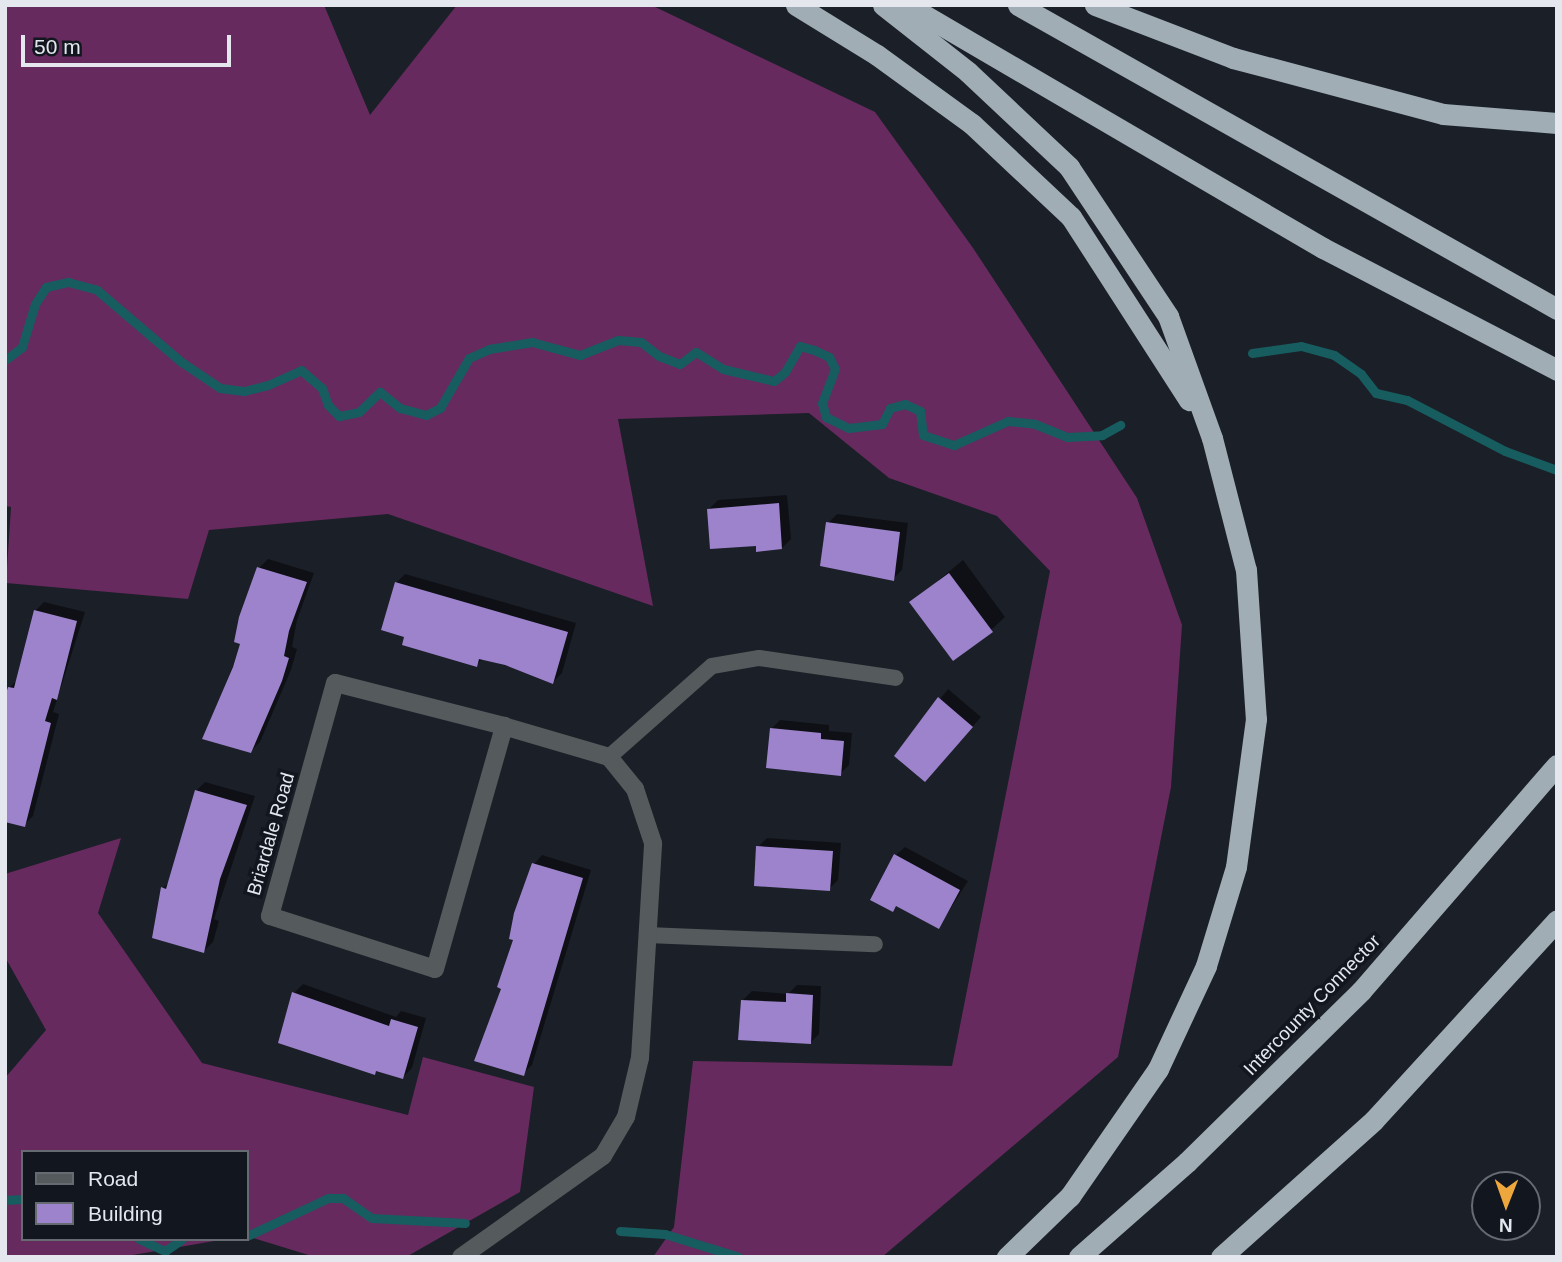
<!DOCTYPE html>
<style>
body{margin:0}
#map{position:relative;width:1562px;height:1262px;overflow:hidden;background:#1b1f28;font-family:Arial,sans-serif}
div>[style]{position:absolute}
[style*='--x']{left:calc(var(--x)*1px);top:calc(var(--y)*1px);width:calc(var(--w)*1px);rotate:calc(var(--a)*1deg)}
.forest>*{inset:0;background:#662a5e}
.shadow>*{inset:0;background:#0007}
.stream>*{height:9px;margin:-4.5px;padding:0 4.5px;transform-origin:4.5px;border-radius:4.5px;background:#175d60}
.building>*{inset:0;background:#9c83cc}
.service>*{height:16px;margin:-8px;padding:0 8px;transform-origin:8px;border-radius:8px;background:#555a5d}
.minor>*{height:18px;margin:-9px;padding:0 9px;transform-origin:9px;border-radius:9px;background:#555a5d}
.motorway>*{height:21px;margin:-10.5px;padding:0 10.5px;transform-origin:10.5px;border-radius:10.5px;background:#a0adb5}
span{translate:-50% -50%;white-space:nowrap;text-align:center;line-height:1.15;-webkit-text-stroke:7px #12161f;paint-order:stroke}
.street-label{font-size:19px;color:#e4e7ed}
.frame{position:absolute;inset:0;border:7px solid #e4e7ed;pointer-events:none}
.legend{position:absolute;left:21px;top:1150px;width:228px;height:91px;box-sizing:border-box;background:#12161f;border:2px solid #666a71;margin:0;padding:9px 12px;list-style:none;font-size:21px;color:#e4e7ed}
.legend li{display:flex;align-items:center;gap:14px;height:35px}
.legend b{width:35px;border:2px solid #666a71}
.north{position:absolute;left:1471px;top:1171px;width:70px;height:70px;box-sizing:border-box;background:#12161f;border:2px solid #666a71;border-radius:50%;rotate:181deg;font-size:19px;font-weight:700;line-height:28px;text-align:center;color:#e4e7ed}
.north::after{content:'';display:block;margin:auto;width:24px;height:32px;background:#eea73d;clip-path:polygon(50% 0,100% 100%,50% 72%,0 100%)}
.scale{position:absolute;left:21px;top:35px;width:210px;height:32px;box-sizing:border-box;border:4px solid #e4e7ed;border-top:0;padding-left:9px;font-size:21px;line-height:24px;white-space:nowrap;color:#e4e7ed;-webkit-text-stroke:5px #12161f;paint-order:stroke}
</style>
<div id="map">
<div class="forest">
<i style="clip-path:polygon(5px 5px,324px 5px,370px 115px,457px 5px,651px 5px,875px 112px,973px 248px,1137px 498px,1182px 625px,1171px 787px,1118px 1057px,882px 1257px,653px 1257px,674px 1227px,693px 1061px,952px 1066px,1050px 571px,997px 516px,889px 478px,809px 413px,618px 419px,653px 606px,388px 514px,209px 530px,188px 599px,6px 583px,11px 507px,5px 506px)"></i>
<i style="clip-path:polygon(121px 838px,98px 913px,202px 1063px,408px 1115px,423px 1057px,534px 1087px,520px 1192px,406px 1257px,315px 1257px,247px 1236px,247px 1152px,23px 1152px,23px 1239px,226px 1239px,121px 1257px,5px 1257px,5px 1078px,46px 1030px,5px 957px,5px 874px)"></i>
</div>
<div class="shadow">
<i style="clip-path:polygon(787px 495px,791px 539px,782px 548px,758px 544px,709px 509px,718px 500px)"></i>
<i style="clip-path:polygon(837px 514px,908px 523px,902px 570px,893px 579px,867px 576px,868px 570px,828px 523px)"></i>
<i style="clip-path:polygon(268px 559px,314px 573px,297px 620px,292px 647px,297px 649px,291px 670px,260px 742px,251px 751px,204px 738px,242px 643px,259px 568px)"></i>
<i style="clip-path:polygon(963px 560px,1005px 617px,991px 630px,912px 602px)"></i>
<i style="clip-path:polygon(405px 574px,576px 623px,562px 673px,553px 682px,483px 658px,477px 665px,407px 636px,396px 583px)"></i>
<i style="clip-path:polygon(44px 602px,85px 612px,53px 712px,59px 714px,33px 816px,24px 825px,9px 688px,18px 679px,35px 611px)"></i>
<i style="clip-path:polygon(948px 689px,981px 717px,934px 771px,896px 755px)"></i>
<i style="clip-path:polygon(780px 720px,829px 725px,829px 731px,852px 733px,849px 765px,840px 774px,771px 729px)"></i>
<i style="clip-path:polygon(205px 782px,255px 796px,214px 919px,219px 921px,213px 942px,204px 951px,163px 888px,170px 881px,196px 791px)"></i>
<i style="clip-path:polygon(767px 838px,841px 843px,838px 880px,829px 889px,758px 847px)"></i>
<i style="clip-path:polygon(905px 847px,968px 881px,939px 927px,898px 905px,893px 910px,896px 855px)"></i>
<i style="clip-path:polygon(542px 855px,591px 870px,532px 1065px,523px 1074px,503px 988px,534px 864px)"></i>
<i style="clip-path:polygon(303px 984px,396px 1017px,401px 1011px,426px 1018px,412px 1068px,403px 1077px,294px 993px)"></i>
<i style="clip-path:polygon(797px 985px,821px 986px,819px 1034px,810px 1043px,743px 1000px,752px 991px,788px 994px)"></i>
</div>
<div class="stream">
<i style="--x:1252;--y:353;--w:49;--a:-8.1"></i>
<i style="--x:1301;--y:346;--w:34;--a:15"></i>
<i style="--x:1334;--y:355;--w:33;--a:35"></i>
<i style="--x:1361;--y:374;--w:24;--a:52"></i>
<i style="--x:1376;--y:393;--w:32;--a:13"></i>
<i style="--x:1407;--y:400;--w:110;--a:27.5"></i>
<i style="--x:1505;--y:451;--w:55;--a:20.1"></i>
<i style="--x:5;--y:360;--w:21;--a:-37"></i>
<i style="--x:22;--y:347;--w:45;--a:-73.2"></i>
<i style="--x:35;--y:304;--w:20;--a:-57"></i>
<i style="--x:46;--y:287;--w:23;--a:-13"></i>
<i style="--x:68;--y:282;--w:30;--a:15"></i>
<i style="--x:97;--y:290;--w:109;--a:40.5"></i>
<i style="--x:180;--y:361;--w:48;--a:34"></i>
<i style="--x:220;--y:388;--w:24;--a:7"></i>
<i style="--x:244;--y:391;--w:25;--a:-14"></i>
<i style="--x:268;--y:385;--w:36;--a:-24"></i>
<i style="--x:301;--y:370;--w:28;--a:41"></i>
<i style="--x:322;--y:388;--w:18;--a:71"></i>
<i style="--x:328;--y:405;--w:16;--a:45"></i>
<i style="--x:339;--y:416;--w:20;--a:-11"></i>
<i style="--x:359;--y:412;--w:29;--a:-44"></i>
<i style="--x:380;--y:392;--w:26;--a:39"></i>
<i style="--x:400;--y:408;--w:27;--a:15"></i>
<i style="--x:426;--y:415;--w:16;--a:-27"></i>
<i style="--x:440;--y:408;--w:58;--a:-59.9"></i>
<i style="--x:469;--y:358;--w:22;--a:-24"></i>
<i style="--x:489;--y:349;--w:44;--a:-9.2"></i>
<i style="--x:532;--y:342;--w:50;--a:15.2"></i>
<i style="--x:580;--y:355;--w:41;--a:-21.5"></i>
<i style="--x:618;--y:340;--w:23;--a:5"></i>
<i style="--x:641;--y:342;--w:23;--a:38"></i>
<i style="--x:659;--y:356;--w:22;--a:21"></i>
<i style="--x:680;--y:364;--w:20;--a:-37"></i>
<i style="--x:696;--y:352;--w:32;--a:32"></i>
<i style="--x:723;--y:369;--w:52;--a:13.2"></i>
<i style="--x:774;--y:381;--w:14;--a:-39"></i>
<i style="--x:785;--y:372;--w:30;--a:-60"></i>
<i style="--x:800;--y:346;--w:15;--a:16"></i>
<i style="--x:814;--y:350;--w:17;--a:25"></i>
<i style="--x:829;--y:357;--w:13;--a:63"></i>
<i style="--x:835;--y:369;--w:36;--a:111"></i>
<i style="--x:822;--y:403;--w:15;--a:74"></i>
<i style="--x:826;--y:417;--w:25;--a:26"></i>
<i style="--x:849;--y:428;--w:33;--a:-7"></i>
<i style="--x:882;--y:424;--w:18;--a:-63"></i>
<i style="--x:890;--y:408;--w:16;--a:-15"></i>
<i style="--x:905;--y:404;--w:17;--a:25"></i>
<i style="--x:920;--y:411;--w:24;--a:83"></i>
<i style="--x:923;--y:435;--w:33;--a:18"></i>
<i style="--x:954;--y:445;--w:59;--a:-24"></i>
<i style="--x:1008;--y:421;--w:27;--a:6"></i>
<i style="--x:1035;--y:424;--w:35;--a:22"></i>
<i style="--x:1067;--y:437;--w:35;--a:-3"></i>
<i style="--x:1102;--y:435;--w:21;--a:-29"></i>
<i style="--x:5;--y:1200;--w:18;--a:-3"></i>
<i style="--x:620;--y:1231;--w:45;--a:3.8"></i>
<i style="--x:665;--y:1234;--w:77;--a:17.3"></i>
<i style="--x:247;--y:1236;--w:89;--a:-25.1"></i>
<i style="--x:328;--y:1198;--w:15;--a:0"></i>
<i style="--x:343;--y:1198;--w:35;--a:35"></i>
<i style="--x:372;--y:1218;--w:93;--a:3.1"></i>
<i style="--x:139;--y:1239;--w:29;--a:25"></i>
<i style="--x:165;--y:1251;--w:21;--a:-35"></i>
</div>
<div class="building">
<i style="clip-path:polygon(779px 503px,782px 549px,756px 552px,756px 546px,710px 549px,707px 509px)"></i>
<i style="clip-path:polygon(826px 522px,900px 532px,894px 581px,820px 566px)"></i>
<i style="clip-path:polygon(257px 567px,307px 582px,289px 631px,284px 656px,289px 658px,282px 681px,251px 753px,202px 739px,233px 667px,240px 644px,234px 642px,239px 617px)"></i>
<i style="clip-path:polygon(949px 573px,993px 632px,953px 661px,909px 602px)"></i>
<i style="clip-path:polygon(395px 582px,568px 632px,553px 684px,505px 665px,479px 659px,477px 667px,402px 645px,404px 637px,381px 630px)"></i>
<i style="clip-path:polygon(34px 610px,77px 621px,57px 700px,52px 698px,45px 721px,51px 723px,25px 827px,5px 822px,5px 697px,8px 687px,14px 688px)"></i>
<i style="clip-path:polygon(938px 697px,973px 727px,925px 782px,894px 756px)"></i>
<i style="clip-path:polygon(770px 728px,821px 733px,821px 739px,844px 741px,841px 776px,766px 768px)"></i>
<i style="clip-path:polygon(195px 790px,247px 805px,220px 879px,204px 953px,152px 938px,161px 887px,166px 889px)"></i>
<i style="clip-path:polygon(756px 846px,833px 851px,830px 891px,754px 886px)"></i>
<i style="clip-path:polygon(894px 854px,960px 890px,939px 929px,896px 906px,893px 912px,870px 900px)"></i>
<i style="clip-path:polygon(532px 863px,583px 878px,524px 1076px,474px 1061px,501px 989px,497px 987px,513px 940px,509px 939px,514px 913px)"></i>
<i style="clip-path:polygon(292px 992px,389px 1026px,391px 1019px,418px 1027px,403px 1079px,376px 1071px,375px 1075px,278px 1043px)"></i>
<i style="clip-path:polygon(786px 993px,813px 995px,811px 1044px,738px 1040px,741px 1000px,786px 1002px)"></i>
</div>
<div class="service">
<i style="--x:609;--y:757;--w:137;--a:-41.5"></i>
<i style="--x:712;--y:666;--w:48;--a:-9.7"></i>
<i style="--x:759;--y:658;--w:138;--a:8.3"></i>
<i style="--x:647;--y:935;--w:228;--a:2.3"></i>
</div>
<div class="minor">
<i style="--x:461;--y:1257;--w:174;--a:-35.4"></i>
<i style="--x:603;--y:1156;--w:45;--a:-59.5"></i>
<i style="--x:626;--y:1117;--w:61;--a:-76.7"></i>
<i style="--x:640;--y:1058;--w:215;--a:-86.5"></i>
<i style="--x:653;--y:843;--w:57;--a:-108.4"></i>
<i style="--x:635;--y:789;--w:41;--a:-129.1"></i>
<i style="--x:609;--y:757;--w:109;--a:-163.6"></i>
<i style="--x:504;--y:726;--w:174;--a:-165.7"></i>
<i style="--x:335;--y:683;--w:242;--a:105.6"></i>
<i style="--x:270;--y:916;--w:173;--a:17.8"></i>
<i style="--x:435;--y:969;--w:253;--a:-74.1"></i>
</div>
<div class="motorway">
<i style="--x:796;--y:5;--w:95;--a:31.7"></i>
<i style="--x:877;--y:55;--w:117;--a:36"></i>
<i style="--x:972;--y:124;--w:136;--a:43.2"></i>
<i style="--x:1071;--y:217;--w:218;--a:57.2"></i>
<i style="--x:883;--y:5;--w:108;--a:38.2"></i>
<i style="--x:968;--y:72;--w:139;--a:43.2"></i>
<i style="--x:1069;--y:167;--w:179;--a:56.4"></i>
<i style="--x:1168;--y:316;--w:130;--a:70.2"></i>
<i style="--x:1212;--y:438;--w:136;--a:75.6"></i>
<i style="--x:1246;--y:570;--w:149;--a:86.2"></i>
<i style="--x:1256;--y:719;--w:149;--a:97.7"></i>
<i style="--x:1236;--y:867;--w:103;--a:106.9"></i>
<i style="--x:1206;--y:966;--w:114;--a:115"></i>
<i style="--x:1158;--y:1069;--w:155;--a:124.7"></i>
<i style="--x:1070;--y:1196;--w:88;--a:135.9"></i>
<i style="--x:907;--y:5;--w:482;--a:30.3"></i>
<i style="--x:1323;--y:248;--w:264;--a:27.5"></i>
<i style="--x:1018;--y:5;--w:619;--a:29.42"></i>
<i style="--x:1095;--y:5;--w:148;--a:21"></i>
<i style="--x:1233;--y:58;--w:217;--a:14.9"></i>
<i style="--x:1443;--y:114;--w:114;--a:4.5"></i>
<i style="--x:1079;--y:1257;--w:144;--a:-41.3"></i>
<i style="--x:1187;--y:1162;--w:244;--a:-44.5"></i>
<i style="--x:1361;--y:991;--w:299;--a:-49.1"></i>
<i style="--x:1221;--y:1257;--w:205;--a:-41.8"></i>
<i style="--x:1374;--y:1120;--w:271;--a:-47.5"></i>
</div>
<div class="street-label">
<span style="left:271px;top:834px;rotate:-74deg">Briardale Road</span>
<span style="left:1312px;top:1005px;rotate:-46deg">Intercounty Connector</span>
</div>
<div class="frame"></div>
<ul class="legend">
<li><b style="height:9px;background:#555a5d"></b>Road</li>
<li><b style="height:19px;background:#9c83cc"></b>Building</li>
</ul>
<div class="north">N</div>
<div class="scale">50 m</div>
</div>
